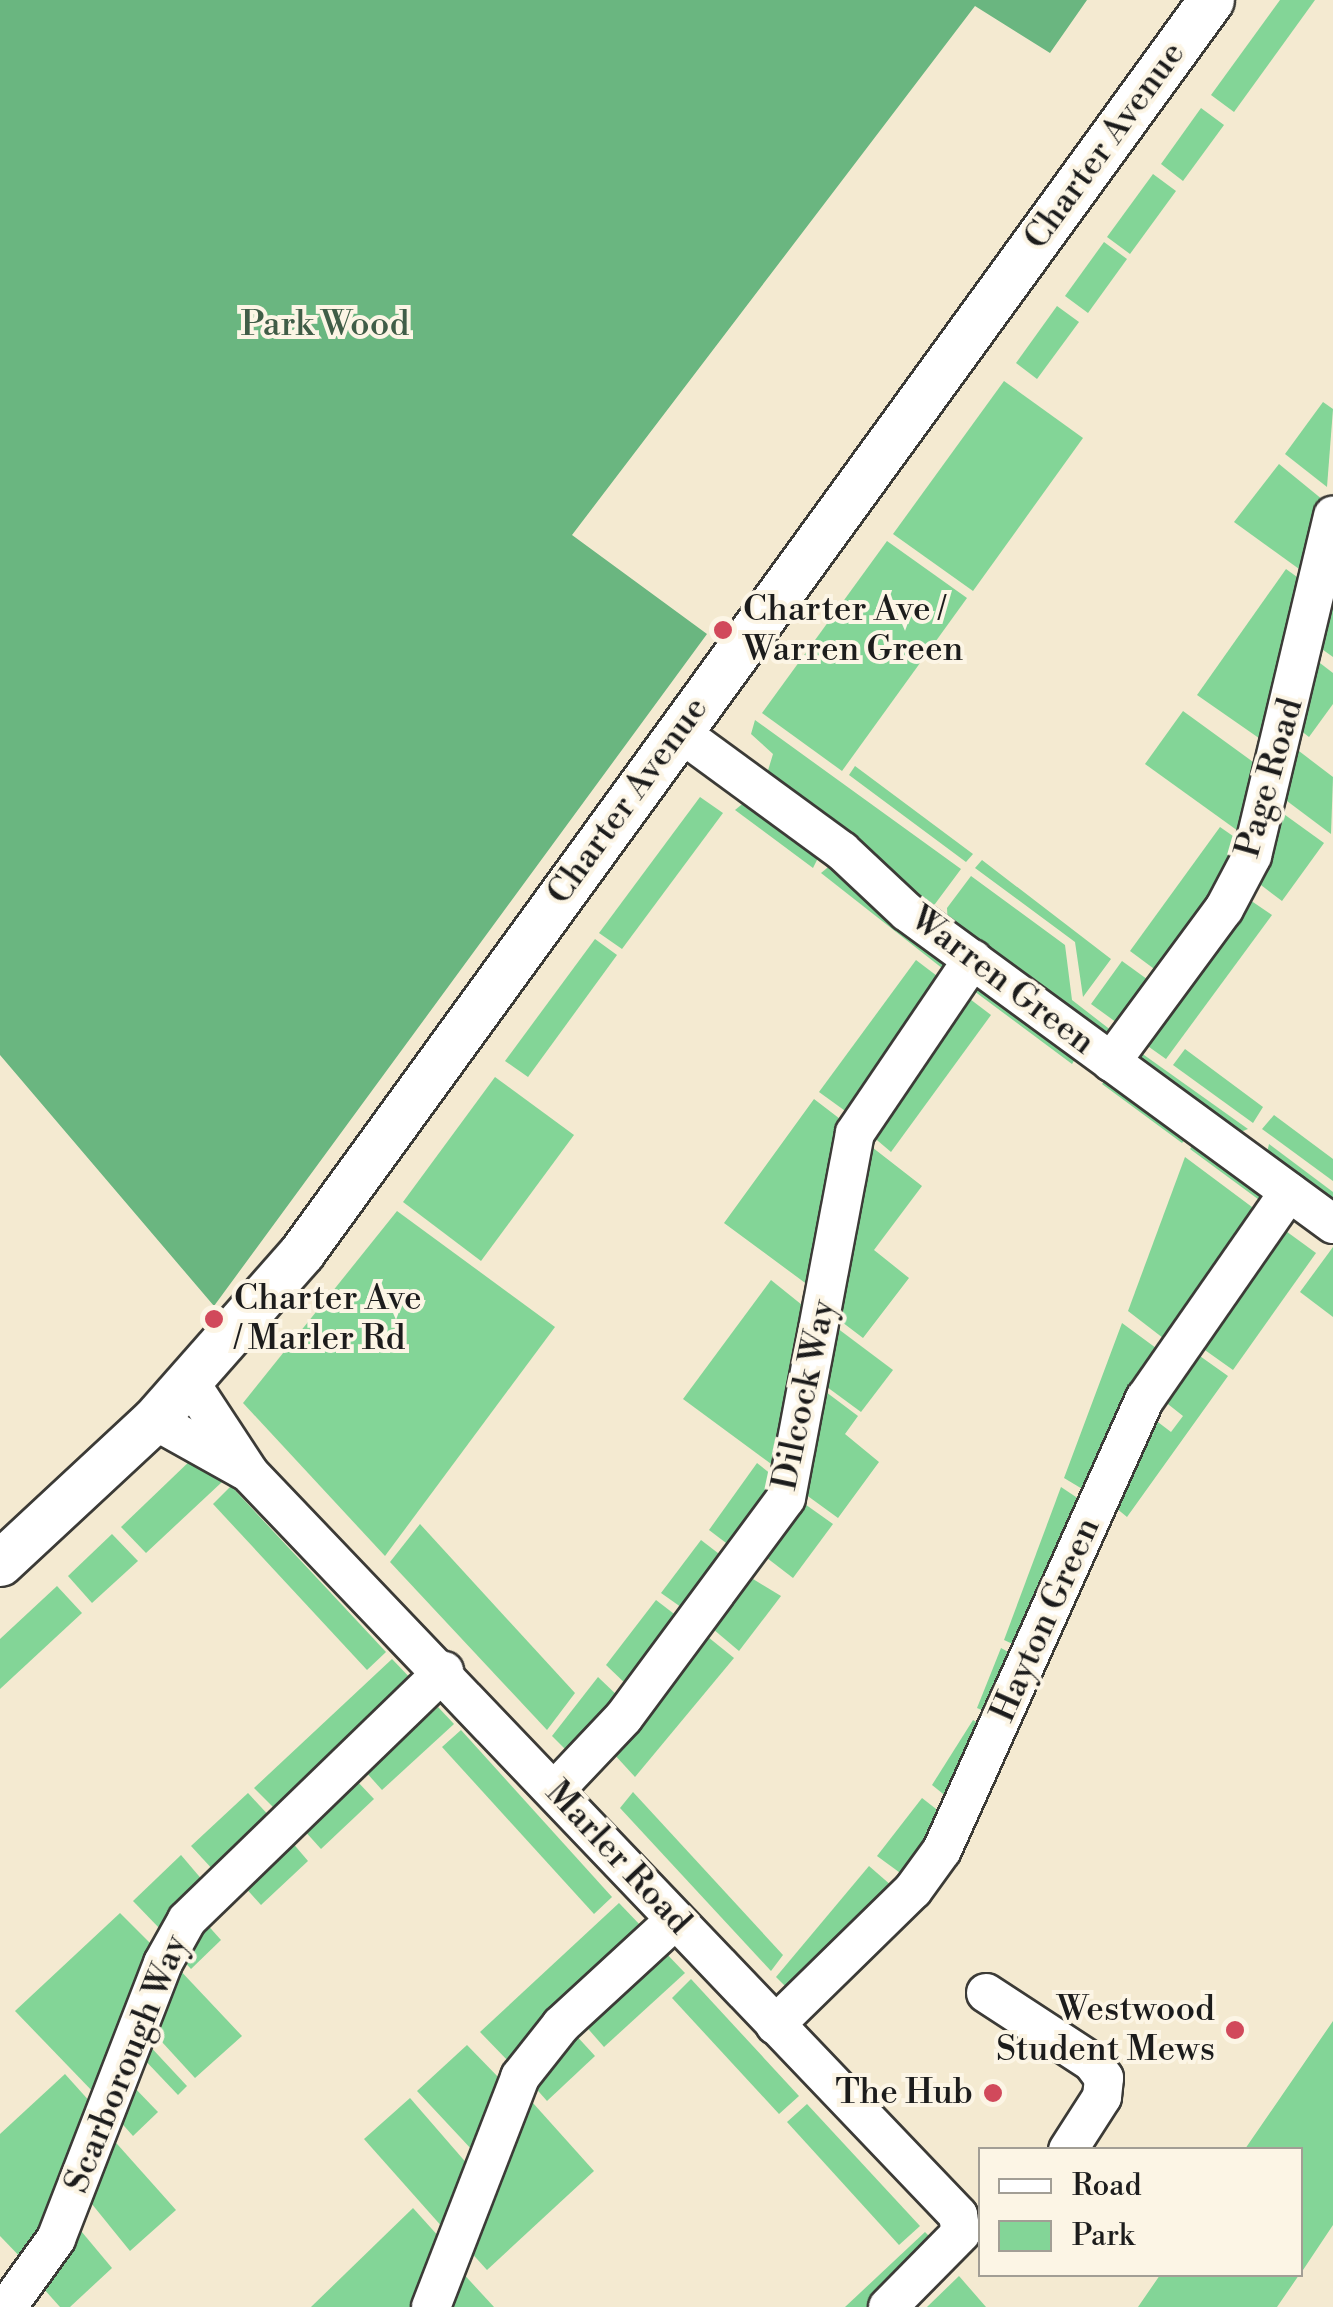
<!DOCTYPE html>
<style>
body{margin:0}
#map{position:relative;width:1333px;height:2307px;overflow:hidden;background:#f4ead1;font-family:"Libre Bodoni",serif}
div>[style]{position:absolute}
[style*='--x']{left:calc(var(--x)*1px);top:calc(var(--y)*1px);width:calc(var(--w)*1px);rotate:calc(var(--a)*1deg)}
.green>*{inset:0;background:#83d597}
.forest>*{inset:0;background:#6ab680}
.roads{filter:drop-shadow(2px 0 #3c3b37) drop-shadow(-2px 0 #3c3b37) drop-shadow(0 2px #3c3b37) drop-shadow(0 -2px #3c3b37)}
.minor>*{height:38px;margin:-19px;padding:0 19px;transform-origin:19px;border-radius:19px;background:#fff}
.tertiary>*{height:45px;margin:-22.5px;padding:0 22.5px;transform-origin:22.5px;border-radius:22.5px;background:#fff}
.dots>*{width:28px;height:28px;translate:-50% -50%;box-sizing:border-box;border:5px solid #fcf5e5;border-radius:50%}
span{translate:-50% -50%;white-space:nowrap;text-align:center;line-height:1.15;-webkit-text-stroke:8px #fcf5e5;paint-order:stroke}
.street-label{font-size:35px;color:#1c1c1c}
.park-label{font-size:35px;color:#405d47}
.poi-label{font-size:35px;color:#1c1c1c}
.left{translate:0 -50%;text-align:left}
.right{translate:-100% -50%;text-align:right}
.legend{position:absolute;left:978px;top:2147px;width:325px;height:130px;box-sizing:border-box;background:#fcf5e5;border:2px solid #a29e95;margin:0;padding:12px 18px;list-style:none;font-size:30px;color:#1c1c1c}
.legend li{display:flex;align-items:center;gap:20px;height:50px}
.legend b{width:50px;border:2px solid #a29e95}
</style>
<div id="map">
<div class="green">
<i style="clip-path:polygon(1280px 0,1315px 0,1234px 112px,1211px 95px)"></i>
<i style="clip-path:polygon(1201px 108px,1224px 125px,1183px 181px,1161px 164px)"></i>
<i style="clip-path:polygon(1153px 174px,1176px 191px,1130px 254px,1107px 237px)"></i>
<i style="clip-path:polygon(1104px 242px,1127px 259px,1088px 313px,1065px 296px)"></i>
<i style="clip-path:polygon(1057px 306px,1079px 322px,1037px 379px,1016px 363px)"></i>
<i style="clip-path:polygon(1004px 381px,1083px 438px,973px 591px,893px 534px)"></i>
<i style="clip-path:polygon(1323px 402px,1333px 409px,1327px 487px,1285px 454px)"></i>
<i style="clip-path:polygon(1279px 464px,1323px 500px,1306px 574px,1234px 522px)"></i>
<i style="clip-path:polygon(887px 541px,967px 598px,842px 771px,762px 713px)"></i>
<i style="clip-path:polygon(1286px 569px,1304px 582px,1266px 743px,1197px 695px)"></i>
<i style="clip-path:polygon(1333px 585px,1333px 657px,1319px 647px)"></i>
<i style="clip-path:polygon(1316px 660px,1333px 673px,1333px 704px,1309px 737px,1300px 730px)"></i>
<i style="clip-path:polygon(1183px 711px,1260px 767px,1245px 836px,1145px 764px)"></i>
<i style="clip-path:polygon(755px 720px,961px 869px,935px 904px,930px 907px,766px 777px,773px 754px,751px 734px)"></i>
<i style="clip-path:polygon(1295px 748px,1333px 777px,1331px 834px,1283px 798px)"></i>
<i style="clip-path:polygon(855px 766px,973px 854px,966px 862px,849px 775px)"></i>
<i style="clip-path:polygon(700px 797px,723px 813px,622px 949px,599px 933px)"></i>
<i style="clip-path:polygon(746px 801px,821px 852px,813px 868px,735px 810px)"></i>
<i style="clip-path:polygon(1281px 812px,1324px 843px,1282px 901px,1257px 882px)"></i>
<i style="clip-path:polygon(1220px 827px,1243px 843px,1157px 971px,1130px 951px)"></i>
<i style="clip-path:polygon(982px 860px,1111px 959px,1083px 997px,1075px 942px,975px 868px)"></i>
<i style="clip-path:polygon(832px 864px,948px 963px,947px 972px,821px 873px)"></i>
<i style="clip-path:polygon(971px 876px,1065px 945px,1072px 1000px,1112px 1031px,1102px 1034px,948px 927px,947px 908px)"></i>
<i style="clip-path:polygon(1247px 898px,1272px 915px,1166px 1059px,1142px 1042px)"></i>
<i style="clip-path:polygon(595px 939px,617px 955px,528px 1077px,505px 1061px)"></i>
<i style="clip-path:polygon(916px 960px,941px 979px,848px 1113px,819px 1092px)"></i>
<i style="clip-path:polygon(1122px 961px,1151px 982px,1120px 1025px,1091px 1004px)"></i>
<i style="clip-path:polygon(980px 985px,1078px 1054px,1072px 1064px,970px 988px)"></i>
<i style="clip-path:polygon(966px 996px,991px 1015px,891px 1152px,871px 1135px)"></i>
<i style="clip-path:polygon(1185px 1049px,1263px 1107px,1253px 1123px,1173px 1065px)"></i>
<i style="clip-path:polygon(1137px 1050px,1248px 1129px,1235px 1134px,1140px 1065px)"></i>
<i style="clip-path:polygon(1109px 1075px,1190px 1134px,1182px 1143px,1102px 1084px)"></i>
<i style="clip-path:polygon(495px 1077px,574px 1135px,481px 1261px,403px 1202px)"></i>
<i style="clip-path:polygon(814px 1099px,844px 1122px,825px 1189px,812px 1288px,724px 1223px)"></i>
<i style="clip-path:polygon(1274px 1115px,1333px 1159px,1333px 1181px,1262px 1129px)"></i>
<i style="clip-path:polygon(1197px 1139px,1261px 1186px,1266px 1205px,1190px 1149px)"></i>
<i style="clip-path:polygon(868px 1144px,922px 1186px,874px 1250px,909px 1278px,863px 1338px,838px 1319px)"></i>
<i style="clip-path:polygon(1269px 1144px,1333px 1192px,1333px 1205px,1266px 1157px)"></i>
<i style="clip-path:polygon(1185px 1157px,1256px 1210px,1163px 1338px,1128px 1311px)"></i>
<i style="clip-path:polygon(397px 1211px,555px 1327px,385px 1556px,243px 1403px)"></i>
<i style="clip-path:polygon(1279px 1226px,1316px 1253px,1233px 1370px,1195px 1343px)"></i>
<i style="clip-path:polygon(1333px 1247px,1333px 1317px,1300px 1292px)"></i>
<i style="clip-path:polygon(771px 1280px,807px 1309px,778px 1469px,683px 1399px)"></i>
<i style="clip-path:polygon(1122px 1323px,1156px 1348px,1127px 1391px,1084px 1490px,1064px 1478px)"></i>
<i style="clip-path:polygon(837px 1328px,893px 1370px,861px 1412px,827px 1387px)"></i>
<i style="clip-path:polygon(1190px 1349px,1228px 1376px,1127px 1517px,1110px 1503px,1150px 1416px,1171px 1432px,1183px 1416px,1159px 1397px)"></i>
<i style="clip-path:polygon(826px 1392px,858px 1416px,845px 1434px,879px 1462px,838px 1518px,805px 1494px)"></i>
<i style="clip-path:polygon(195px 1456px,222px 1482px,146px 1553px,121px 1527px)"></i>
<i style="clip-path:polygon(757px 1463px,777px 1479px,734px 1549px,709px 1530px)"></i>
<i style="clip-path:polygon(231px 1486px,386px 1652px,367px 1670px,213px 1504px)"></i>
<i style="clip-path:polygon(1061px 1487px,1079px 1499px,1015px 1645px,1004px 1640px)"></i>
<i style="clip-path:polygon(802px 1502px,833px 1524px,793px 1578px,767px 1558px)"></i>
<i style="clip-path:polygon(420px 1524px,575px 1693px,547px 1730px,390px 1562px)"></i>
<i style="clip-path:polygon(112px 1534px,138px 1561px,92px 1603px,68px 1576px)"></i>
<i style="clip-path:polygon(701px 1540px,727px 1560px,688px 1612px,661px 1593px)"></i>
<i style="clip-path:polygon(753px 1579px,781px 1596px,739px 1651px,713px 1629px)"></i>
<i style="clip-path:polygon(57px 1586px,82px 1613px,0 1689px,0 1639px)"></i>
<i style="clip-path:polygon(656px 1600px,682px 1620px,629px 1687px,606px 1665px)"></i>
<i style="clip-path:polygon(708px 1637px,734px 1658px,635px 1777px,613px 1753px)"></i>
<i style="clip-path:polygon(1001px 1648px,1010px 1653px,984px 1711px,977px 1708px)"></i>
<i style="clip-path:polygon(392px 1659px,416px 1684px,278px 1812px,254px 1788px)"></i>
<i style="clip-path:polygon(598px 1677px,621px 1699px,571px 1755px,552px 1736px)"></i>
<i style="clip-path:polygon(438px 1707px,454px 1724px,382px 1790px,365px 1771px)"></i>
<i style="clip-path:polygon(973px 1720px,978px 1723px,947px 1797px,932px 1785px)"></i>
<i style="clip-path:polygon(461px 1730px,612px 1897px,594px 1914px,442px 1747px)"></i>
<i style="clip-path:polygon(356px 1780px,374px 1799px,321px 1849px,303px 1829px)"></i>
<i style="clip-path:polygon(633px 1792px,783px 1955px,771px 1971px,620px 1808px)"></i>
<i style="clip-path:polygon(248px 1793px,272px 1819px,215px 1872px,191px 1846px)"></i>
<i style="clip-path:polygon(922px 1798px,940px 1812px,903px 1875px,877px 1856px)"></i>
<i style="clip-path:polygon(291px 1841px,308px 1861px,261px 1905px,243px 1885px)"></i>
<i style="clip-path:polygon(181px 1855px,204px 1882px,162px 1931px,133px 1901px)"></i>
<i style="clip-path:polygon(869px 1866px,892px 1886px,785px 1986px,776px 1977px)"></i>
<i style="clip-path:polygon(619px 1903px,643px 1928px,512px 2065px,480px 2032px)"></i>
<i style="clip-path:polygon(120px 1913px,153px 1946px,96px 2095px,15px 2011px)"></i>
<i style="clip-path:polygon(204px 1921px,221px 1940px,191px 1969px,180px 1957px)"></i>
<i style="clip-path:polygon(663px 1950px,685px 1973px,604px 2047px,583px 2023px)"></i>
<i style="clip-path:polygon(176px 1966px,242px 2036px,195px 2078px,151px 2030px)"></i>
<i style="clip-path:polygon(691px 1979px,799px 2096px,779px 2114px,672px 1998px)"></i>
<i style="clip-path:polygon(1333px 2021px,1333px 2225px,1301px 2273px,1300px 2150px,1245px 2149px)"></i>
<i style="clip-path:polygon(573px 2032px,595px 2056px,547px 2101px,532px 2084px)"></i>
<i style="clip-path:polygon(146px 2042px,187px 2086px,178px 2095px,140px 2055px)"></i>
<i style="clip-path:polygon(467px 2045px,501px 2080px,474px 2152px,417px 2091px)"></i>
<i style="clip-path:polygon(65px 2074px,92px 2104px,26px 2263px,0 2236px,0 2134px)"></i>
<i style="clip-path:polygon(130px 2083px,158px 2112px,133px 2136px,117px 2118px)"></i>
<i style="clip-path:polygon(524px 2093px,594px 2171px,487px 2270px,467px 2248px)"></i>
<i style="clip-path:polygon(410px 2098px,469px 2166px,444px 2229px,364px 2139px)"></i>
<i style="clip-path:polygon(807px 2104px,920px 2226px,899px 2245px,787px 2122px)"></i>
<i style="clip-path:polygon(110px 2136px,176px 2210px,130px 2251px,87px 2198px)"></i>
<i style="clip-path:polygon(413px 2208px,440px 2238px,414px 2307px,311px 2307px)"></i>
<i style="clip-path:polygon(76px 2225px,112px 2268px,70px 2307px,60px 2307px,43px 2288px)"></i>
<i style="clip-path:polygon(925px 2232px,936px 2243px,868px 2307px,845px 2307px)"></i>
<i style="clip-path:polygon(459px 2269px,494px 2307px,445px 2307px)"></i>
<i style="clip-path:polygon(1160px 2275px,1160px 2274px,1299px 2275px,1277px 2307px,1138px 2307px)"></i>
<i style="clip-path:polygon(959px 2276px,986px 2307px,927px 2307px)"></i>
</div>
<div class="forest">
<i style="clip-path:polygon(0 0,1087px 0,1050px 53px,975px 6px,572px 535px,707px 634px,214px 1306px,0 1055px)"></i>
</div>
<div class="roads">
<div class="minor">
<i style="--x:678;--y:731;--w:203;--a:36.2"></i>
<i style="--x:842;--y:851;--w:89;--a:43.2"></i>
<i style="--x:907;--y:912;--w:528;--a:36.22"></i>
<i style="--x:1111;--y:1062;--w:190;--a:-53.6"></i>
<i style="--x:1224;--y:909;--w:60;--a:-62.2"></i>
<i style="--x:1252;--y:856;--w:350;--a:-76.6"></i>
<i style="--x:189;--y:1381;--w:111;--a:56.7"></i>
<i style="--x:250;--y:1474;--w:1025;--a:46.3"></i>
<i style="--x:958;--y:2215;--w:18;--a:81"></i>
<i style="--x:154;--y:1420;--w:103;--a:29.1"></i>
<i style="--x:555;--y:1790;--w:100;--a:-46.6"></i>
<i style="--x:624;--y:1717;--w:272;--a:-53.5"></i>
<i style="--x:786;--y:1498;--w:371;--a:-79.3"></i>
<i style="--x:855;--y:1133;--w:210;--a:-55.9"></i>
<i style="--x:986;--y:1993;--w:126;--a:33.1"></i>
<i style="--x:1092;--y:2062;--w:20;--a:53"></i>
<i style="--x:1104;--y:2078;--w:19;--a:96"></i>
<i style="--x:1102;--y:2097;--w:63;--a:122.7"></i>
<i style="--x:775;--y:2025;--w:193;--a:-44.4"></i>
<i style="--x:913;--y:1890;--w:49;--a:-54.1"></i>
<i style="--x:942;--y:1850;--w:495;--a:-65.8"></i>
<i style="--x:1145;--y:1399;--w:252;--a:-55.2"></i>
<i style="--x:7;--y:2307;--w:84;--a:-54.2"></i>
<i style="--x:56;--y:2239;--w:296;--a:-68.8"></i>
<i style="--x:163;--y:1963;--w:49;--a:-60.8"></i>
<i style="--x:187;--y:1920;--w:358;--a:-44.1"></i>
<i style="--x:431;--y:2307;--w:247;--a:-68.8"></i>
<i style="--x:520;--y:2077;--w:66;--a:-51.7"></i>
<i style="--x:561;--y:2025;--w:155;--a:-42.6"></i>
<i style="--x:888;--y:2307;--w:104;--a:-45.4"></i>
</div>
<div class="tertiary">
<i style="--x:0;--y:1563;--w:210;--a:-42.9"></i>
<i style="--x:154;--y:1420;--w:224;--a:-48.6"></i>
<i style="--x:302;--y:1252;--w:1547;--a:-54.02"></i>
</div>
</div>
<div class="dots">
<i style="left:723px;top:630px;background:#d1495b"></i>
<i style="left:214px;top:1319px;background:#d1495b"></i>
<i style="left:1235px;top:2030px;background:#d1495b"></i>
<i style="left:993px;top:2093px;background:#d1495b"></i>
</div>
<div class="street-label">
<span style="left:1105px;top:146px;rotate:-54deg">Charter Avenue</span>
<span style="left:1270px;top:778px;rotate:-74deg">Page Road</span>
<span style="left:628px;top:801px;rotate:-54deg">Charter Avenue</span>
<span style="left:1002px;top:981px;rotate:37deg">Warren Green</span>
<span style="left:805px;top:1395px;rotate:-78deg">Dilcock Way</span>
<span style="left:1046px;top:1620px;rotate:-66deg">Hayton Green</span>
<span style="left:618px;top:1858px;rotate:47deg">Marler Road</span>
<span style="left:127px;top:2064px;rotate:-68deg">Scarborough Way</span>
</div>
<div class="park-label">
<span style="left:325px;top:325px">Park Wood</span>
</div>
<div class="poi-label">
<span class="left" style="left:743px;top:630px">Charter Ave /<br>Warren Green</span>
<span class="left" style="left:234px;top:1319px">Charter Ave<br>/ Marler Rd</span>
<span class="right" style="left:1215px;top:2030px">Westwood<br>Student Mews</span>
<span class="right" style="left:973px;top:2093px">The Hub</span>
</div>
<ul class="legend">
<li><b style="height:12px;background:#fff"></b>Road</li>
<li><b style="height:28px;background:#83d597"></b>Park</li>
</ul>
</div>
